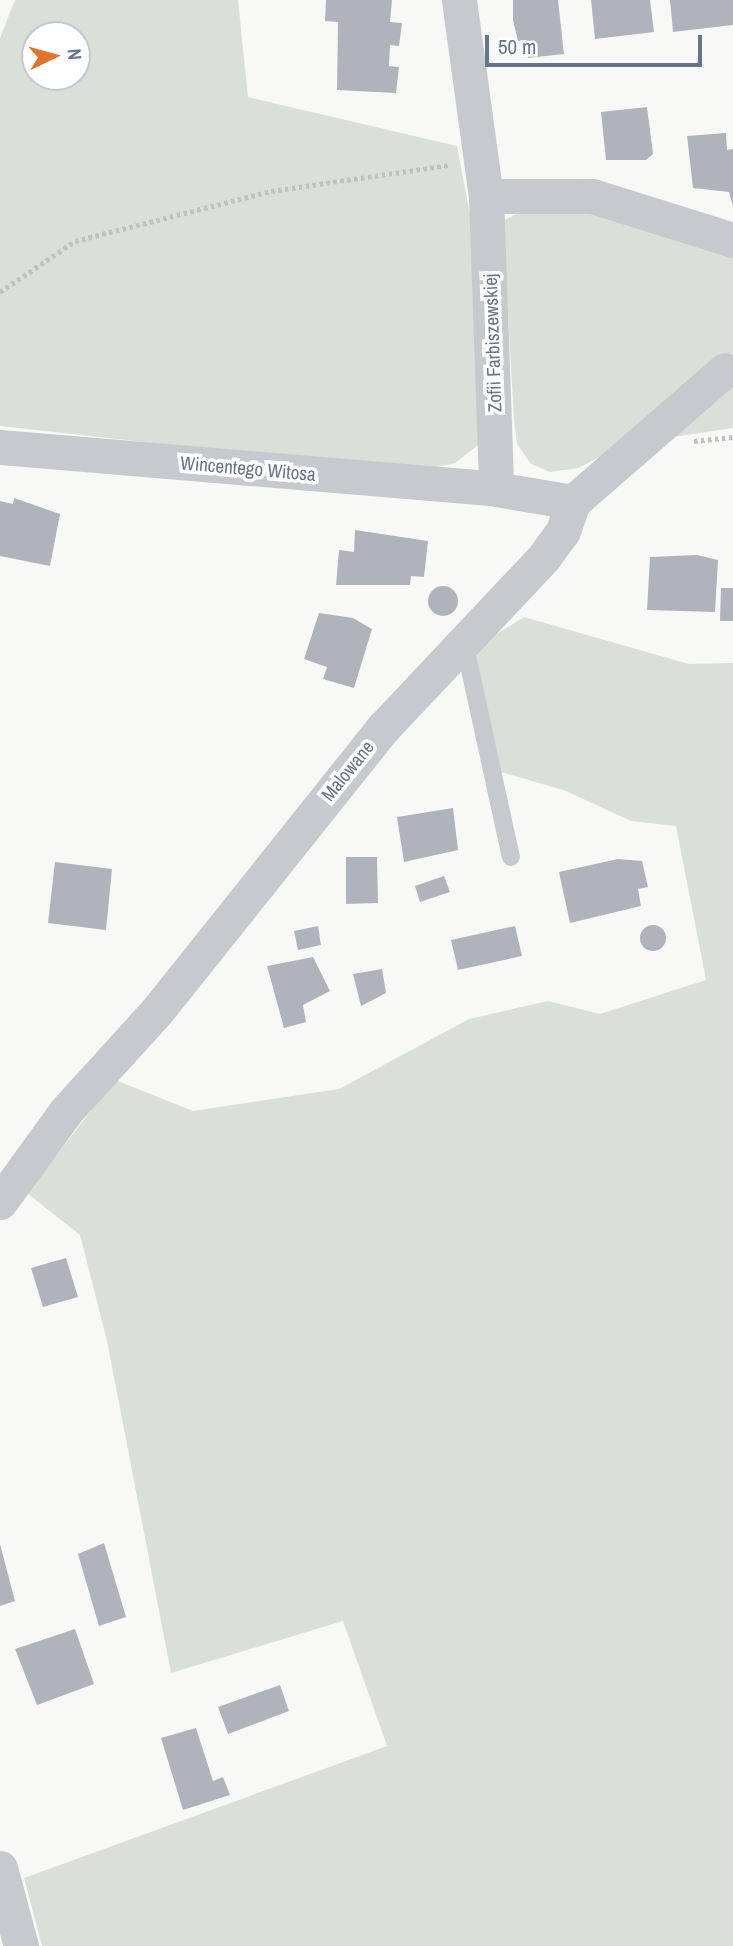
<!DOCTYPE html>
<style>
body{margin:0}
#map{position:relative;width:733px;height:1946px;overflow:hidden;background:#f8f9f6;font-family:"Archivo Narrow",sans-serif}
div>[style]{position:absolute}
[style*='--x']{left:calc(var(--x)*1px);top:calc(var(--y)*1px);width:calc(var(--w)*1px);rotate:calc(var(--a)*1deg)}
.green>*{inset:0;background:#d9e0d7}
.building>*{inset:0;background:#afb4bc}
.round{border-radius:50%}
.path>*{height:4.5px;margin-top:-2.25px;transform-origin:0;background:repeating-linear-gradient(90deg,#c0c1c4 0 3.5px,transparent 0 7px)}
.lane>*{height:18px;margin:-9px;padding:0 9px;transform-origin:9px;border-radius:9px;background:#c6c9cd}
.street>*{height:35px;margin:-17.5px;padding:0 17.5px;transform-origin:17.5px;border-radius:17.5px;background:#c6c9cd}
span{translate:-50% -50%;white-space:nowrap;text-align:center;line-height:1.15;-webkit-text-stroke:7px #fff;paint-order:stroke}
.street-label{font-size:19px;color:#687487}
.north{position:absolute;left:21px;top:21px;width:70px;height:70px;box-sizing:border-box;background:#fff;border:2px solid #c3c7cf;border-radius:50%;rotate:85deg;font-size:19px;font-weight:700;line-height:28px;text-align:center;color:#687487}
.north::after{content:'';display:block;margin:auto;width:24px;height:32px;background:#e3722c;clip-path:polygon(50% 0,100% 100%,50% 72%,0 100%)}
.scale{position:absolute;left:485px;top:35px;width:217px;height:32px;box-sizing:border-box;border:4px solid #687487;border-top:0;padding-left:9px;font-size:21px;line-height:24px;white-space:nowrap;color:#687487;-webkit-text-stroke:5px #fff;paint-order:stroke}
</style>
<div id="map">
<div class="green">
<i style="clip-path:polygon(evenodd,15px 0,238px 0,248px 97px,457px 146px,475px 241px,478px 445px,455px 463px,413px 472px,0 426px,0 38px,15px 0,35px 35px,77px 35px,77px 77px,35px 77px,35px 35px)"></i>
<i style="clip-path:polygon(566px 207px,733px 254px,733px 428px,621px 445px,579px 468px,550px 472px,531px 464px,517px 444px,514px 420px,503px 221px,520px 212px)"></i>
<i style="clip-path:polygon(524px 617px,689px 664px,733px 663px,733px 1946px,42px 1946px,24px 1878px,387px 1746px,343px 1621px,171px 1673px,107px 1341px,80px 1235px,27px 1193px,115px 1080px,193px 1111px,339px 1089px,469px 1019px,548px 1001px,600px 1014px,706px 980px,676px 826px,631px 821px,566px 791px,501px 772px,474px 648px)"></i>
</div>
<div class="building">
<i style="clip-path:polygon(326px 0,392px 0,390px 22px,402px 23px,399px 46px,390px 45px,389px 66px,399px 67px,396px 93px,337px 90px,338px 22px,325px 21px)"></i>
<i style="clip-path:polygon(513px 0,558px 0,564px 54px,528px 58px,526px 40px,518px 41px,513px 20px)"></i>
<i style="clip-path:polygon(591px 0,650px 0,654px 32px,595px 39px)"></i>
<i style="clip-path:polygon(670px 0,733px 0,733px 25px,673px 32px)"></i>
<i style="clip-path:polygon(647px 107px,653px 154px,646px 160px,606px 160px,601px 112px)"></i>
<i style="clip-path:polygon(726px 133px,727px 150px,733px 149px,733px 206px,729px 192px,693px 188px,687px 136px)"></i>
<i style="clip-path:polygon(14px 498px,60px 514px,50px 566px,0 556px,0 501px,13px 504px)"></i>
<i style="clip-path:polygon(355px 530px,428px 541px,424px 577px,411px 576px,410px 585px,336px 585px,339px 550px,354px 552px)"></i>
<i style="clip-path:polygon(697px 555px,718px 560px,715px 612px,647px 610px,650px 557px)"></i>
<i class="round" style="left:428px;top:586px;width:30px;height:30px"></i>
<i style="clip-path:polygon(721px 588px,733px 588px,733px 621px,720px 621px)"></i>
<i style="clip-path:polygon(319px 613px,353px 618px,372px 629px,354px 688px,323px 679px,327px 667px,304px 659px)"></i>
<i style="clip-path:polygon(453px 808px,458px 850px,404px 862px,397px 817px)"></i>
<i style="clip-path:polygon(346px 857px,377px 857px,378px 903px,346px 904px)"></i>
<i style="clip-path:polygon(618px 859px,642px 861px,648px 887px,638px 889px,641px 906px,570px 923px,559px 872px)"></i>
<i style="clip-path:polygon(55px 862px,112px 869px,106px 930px,48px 923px)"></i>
<i style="clip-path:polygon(444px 876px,450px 892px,420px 902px,415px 886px)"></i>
<i class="round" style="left:640px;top:925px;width:26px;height:26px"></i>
<i style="clip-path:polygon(318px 926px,321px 945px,298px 950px,294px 931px)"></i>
<i style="clip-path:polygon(515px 926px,522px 956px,458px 970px,451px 940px)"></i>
<i style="clip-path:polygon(313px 957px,330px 991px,303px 1005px,306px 1022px,284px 1028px,267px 966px)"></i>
<i style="clip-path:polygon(382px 969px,386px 993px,361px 1006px,353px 974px)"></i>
<i style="clip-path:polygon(66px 1258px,78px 1297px,43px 1307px,31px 1268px)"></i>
<i style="clip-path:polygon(104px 1543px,126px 1617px,99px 1626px,78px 1554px)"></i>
<i style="clip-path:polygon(0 1544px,15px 1601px,0 1606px)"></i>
<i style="clip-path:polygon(75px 1629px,94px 1684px,37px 1705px,15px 1649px)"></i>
<i style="clip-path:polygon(280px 1685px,289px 1711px,228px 1734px,218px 1707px)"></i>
<i style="clip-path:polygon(196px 1728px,213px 1781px,223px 1777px,230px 1795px,183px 1810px,161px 1738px)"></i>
</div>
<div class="path">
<i style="--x:0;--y:292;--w:91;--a:-34.2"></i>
<i style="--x:75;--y:241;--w:202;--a:-14.3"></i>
<i style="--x:271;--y:191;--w:181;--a:-8.3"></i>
<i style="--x:694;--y:441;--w:39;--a:-6"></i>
</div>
<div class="lane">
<i style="--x:464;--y:642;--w:220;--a:77.7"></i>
</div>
<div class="street">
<i style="--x:459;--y:0;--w:198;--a:82.2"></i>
<i style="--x:486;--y:196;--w:106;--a:0"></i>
<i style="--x:592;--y:196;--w:148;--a:17.3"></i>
<i style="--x:486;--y:196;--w:293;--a:88"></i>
<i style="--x:0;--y:447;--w:498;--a:4.8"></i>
<i style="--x:496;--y:489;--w:78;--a:9.6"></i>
<i style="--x:0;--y:1202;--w:112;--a:-54"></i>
<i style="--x:66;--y:1111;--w:135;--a:-47.7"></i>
<i style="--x:157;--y:1011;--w:364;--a:-51.4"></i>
<i style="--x:384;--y:727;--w:233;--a:-46.7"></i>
<i style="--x:544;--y:557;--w:32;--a:-54"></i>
<i style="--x:563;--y:531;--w:31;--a:-71"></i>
<i style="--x:573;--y:502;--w:201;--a:-41"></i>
<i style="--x:0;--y:1868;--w:81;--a:74.9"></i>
</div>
<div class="street-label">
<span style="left:493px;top:343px;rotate:-92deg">Zofii Farbiszewskiej</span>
<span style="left:248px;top:469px;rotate:5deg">Wincentego Witosa</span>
<span style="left:348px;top:771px;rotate:-51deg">Malowane</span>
</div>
<div class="north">N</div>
<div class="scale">50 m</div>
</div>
